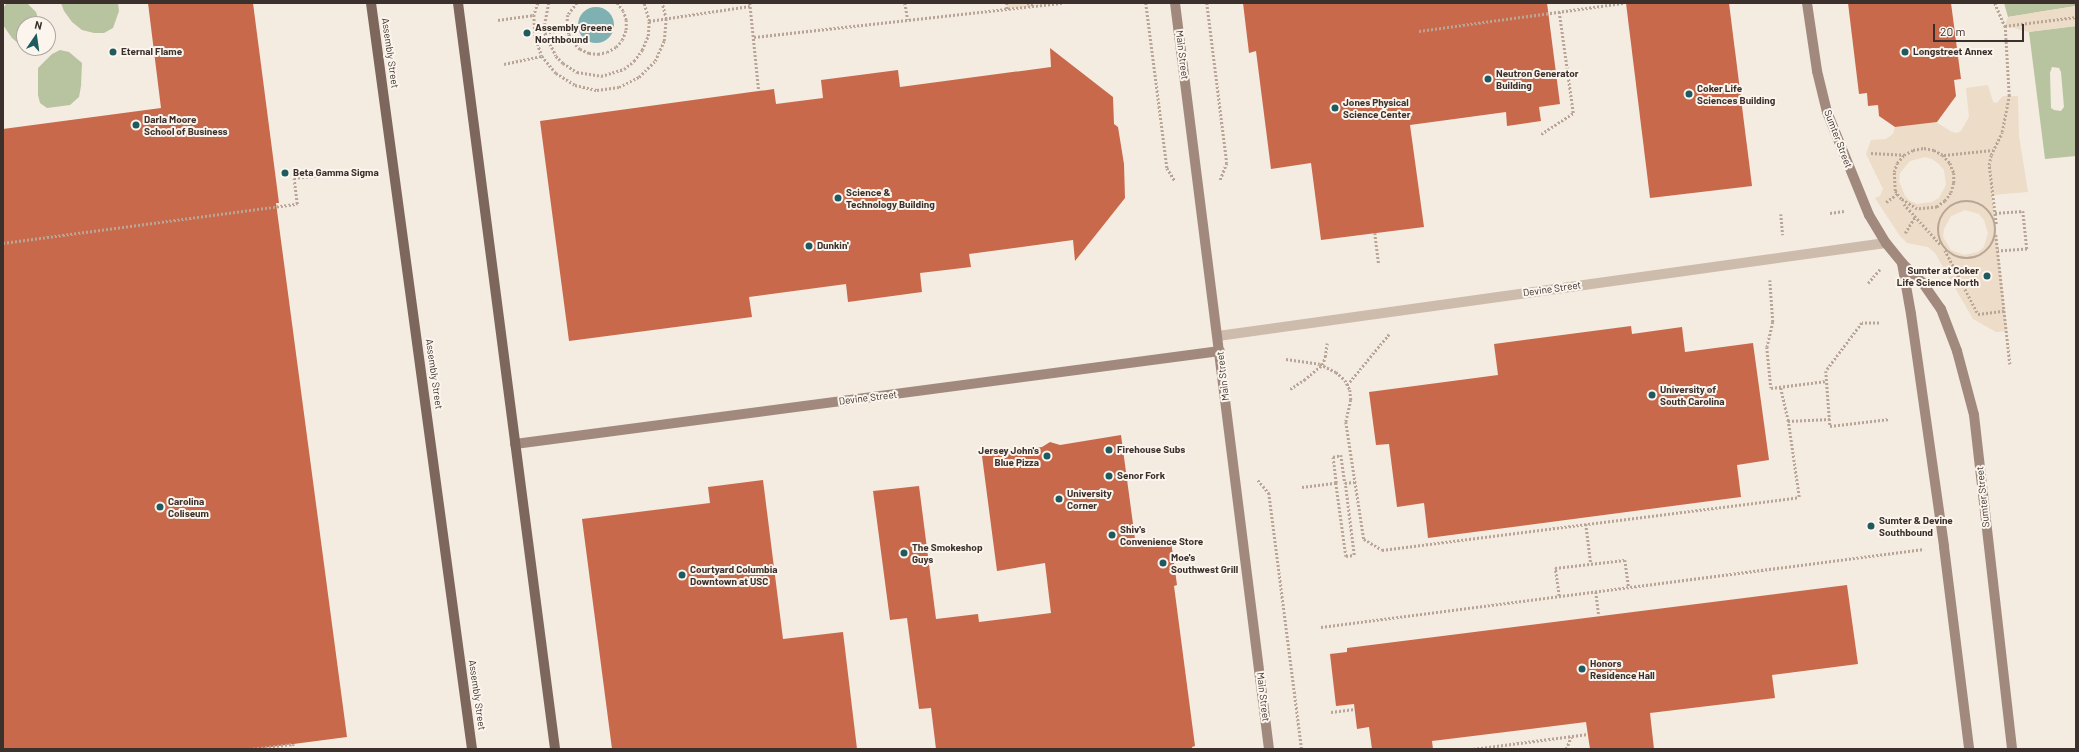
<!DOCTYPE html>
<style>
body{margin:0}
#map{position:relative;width:2079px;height:752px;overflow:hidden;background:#f4ebe1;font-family:Barlow,sans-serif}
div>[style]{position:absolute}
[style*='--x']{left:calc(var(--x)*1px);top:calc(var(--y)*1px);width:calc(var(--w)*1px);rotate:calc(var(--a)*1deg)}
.green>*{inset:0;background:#b8c4a0}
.plaza>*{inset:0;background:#ecdcc8}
.water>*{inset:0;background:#7fb0b2}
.round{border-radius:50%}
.building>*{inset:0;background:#c8694b}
.path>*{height:2.5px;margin-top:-1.25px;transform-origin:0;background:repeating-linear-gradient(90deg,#b9a596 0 2px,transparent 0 4px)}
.path>.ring{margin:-1.25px;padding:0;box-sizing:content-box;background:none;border:2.5px solid #b9a596;border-radius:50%}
.lane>*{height:10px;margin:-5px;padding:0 5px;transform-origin:5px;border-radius:5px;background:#cdbbac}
.secondary>*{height:10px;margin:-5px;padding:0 5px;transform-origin:5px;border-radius:5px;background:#a18a7d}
.primary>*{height:10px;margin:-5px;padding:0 5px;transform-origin:5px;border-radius:5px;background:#7d675c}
.dots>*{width:11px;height:11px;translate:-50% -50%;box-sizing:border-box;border:2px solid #fbf5ee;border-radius:50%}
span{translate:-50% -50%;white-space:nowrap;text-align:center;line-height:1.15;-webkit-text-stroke:4px #fbf5ee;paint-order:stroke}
.poi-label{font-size:10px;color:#3b302b;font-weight:700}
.left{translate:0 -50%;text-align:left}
.right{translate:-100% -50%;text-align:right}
.street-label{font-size:10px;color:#3b302b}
.frame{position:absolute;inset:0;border:4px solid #3b302b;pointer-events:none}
.north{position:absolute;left:16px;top:16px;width:40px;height:40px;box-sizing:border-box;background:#fbf5ee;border:1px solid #aea6a0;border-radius:50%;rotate:13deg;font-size:11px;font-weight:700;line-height:16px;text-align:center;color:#3b302b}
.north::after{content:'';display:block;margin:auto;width:14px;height:18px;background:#1f5a5e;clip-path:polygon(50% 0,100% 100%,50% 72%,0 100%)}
.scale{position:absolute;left:1933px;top:24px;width:91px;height:18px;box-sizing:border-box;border:2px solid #3b302b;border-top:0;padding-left:5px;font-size:12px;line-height:14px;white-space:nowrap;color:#3b302b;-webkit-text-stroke:3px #fbf5ee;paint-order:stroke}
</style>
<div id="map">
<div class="green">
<i style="clip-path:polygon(7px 3px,27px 3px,36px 12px,40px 24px,24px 24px,24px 46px,19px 44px,12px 38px,3px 25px,3px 8px)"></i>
<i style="clip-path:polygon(61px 3px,118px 3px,119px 11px,113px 28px,104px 33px,94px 33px,82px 30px,72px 22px,64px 11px)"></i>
<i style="clip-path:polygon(2004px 3px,2076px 3px,2076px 6px,2008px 17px)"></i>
<i style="clip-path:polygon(evenodd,2076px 26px,2076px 156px,2045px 159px,2029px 32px,2076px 26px,2052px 67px,2059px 68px,2061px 72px,2064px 107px,2061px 111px,2054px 110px,2051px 108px,2050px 73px,2052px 67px)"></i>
<i style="clip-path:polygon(60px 50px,69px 52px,82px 63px,81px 86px,79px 97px,70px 105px,47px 108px,40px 103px,38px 95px,38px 68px,52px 54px)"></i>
</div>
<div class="plaza">
<i style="clip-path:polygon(1007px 3px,1027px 3px,1033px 5px,1063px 3px,1007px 9px)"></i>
<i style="clip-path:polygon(2076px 6px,2076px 26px,2029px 32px,2005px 26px,2008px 17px)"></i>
<i style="clip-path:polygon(evenodd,1988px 85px,1993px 102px,1997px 103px,2003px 96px,2018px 96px,2019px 136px,2028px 192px,1992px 195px,2007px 331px,1996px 332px,1973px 319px,1935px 253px,1928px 247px,1907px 243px,1900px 236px,1875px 198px,1880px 196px,1883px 189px,1866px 154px,1871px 140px,1886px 139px,1893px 134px,1895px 127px,1936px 122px,1952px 132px,1957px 133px,1961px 131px,1969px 117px,1966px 88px,1988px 85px,1925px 157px,1932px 159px,1939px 164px,1944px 170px,1946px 185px,1939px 198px,1932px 202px,1917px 204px,1910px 201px,1905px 196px,1899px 181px,1900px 173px,1910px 161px,1925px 157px,1988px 85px,1965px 210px,1979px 214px,1984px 220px,1988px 233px,1984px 247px,1978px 252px,1964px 255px,1951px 250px,1943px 237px,1944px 229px,1951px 216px,1965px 210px)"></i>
</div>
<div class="water">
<i class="round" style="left:578px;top:7px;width:36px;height:36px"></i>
</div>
<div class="building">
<i style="clip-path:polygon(148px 3px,253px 3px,279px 203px,276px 203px,347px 737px,255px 749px,3px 749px,3px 129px,161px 108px)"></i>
<i style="clip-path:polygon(1243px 3px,1547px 3px,1560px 104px,1539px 107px,1541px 121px,1507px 126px,1506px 112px,1410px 125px,1424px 227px,1321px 240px,1311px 163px,1271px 169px,1256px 51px,1249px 53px)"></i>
<i style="clip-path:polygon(1626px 3px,1729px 3px,1752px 186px,1650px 198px)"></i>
<i style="clip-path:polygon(1848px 3px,1951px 3px,1961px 79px,1954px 80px,1956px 96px,1937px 122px,1895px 127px,1879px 116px,1878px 105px,1868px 106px,1867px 93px,1859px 94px)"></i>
<i style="clip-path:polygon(1050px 48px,1113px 97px,1114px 124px,1118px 127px,1124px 164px,1125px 198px,1075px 261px,1073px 240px,969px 254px,971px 267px,920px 273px,922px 292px,848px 302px,846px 284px,749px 297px,752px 317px,569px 341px,540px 121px,774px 89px,776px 104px,823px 98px,821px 80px,898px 70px,900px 87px,1051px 67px)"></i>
<i style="clip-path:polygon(1631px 326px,1632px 334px,1682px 327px,1685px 352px,1753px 343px,1769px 460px,1737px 465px,1741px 497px,1428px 538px,1424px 503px,1397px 507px,1389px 444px,1376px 445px,1369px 392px,1498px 375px,1494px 344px)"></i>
<i style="clip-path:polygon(1121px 435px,1136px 546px,1171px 541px,1177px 585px,1174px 586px,1195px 746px,1192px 747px,1192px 749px,936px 749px,931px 708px,919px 709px,907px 618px,890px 620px,873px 491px,919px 486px,936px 619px,978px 614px,979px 622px,1051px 613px,1045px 563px,997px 571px,982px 456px,1042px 447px,1050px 442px,1060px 445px)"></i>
<i style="clip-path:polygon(763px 480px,783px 639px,843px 632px,857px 749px,612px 749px,582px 519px,710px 503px,708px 487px)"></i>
<i style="clip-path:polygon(1847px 585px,1858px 664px,1772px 675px,1775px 698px,1650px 713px,1654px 749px,1590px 749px,1586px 722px,1432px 741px,1433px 749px,1372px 749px,1369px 727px,1357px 729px,1354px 704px,1336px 706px,1330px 654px,1347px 652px,1347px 648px)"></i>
</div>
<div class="path">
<i style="--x:538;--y:3;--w:13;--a:108"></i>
<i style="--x:534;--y:15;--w:21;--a:87"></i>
<i style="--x:535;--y:36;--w:21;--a:71"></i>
<i style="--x:542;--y:56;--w:22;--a:51"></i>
<i style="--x:556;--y:73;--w:22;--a:32"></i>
<i style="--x:575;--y:85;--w:23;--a:13"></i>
<i style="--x:597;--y:90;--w:22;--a:-8"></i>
<i style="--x:619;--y:87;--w:22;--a:-27"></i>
<i style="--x:639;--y:77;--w:23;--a:-45"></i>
<i style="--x:655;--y:61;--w:22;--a:-66"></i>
<i style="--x:664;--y:41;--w:22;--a:-85"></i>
<i style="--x:666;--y:19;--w:16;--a:-104"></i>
<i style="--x:549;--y:3;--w:20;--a:101"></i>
<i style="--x:545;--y:23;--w:10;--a:90"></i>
<i style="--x:545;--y:33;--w:25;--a:64"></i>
<i style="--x:556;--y:56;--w:10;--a:45"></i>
<i style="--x:563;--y:63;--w:17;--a:33"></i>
<i style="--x:577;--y:72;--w:24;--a:9"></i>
<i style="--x:601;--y:76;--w:24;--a:-17"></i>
<i style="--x:624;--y:69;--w:13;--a:-39"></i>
<i style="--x:634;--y:61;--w:14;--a:-54"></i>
<i style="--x:642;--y:50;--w:15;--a:-67"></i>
<i style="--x:648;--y:36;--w:15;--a:-86"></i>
<i style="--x:649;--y:21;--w:19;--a:-106"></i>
<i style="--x:577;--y:3;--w:15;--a:127"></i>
<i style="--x:568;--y:15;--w:10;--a:96"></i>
<i style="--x:567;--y:25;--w:9;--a:77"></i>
<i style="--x:569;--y:34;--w:9;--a:63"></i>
<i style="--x:573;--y:42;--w:10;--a:45"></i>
<i style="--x:580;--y:49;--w:10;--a:24"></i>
<i style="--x:589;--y:53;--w:9;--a:6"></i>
<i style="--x:598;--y:54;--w:9;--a:-13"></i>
<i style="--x:607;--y:52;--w:10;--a:-29"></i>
<i style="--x:616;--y:47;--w:9;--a:-49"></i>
<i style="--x:622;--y:40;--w:11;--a:-68"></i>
<i style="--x:626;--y:30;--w:10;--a:-90"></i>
<i style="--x:626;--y:20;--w:9;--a:-108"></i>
<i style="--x:623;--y:11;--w:10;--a:-127"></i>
<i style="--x:750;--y:3;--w:88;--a:84.2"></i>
<i style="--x:905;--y:3;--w:17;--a:80"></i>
<i style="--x:1007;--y:3;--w:6;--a:90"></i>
<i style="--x:1027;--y:3;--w:7;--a:16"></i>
<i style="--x:1146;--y:3;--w:166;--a:82.7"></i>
<i style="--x:1167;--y:168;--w:15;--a:58"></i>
<i style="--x:1207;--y:3;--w:161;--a:82.9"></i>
<i style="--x:1227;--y:163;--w:19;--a:111"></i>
<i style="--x:1995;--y:3;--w:25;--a:67"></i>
<i style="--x:498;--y:20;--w:36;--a:-8"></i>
<i style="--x:649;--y:21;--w:102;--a:-8.4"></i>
<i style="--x:1419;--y:31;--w:206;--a:-7.8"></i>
<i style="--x:545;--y:33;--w:24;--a:-12"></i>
<i style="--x:754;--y:37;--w:311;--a:-6.3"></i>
<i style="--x:504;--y:64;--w:39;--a:-12"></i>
<i style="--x:1541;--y:134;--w:38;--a:-33"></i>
<i style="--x:1573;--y:113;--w:102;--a:-97.9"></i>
<i style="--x:1871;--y:153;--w:33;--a:3"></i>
<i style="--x:1904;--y:155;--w:10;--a:-29"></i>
<i style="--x:1913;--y:150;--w:11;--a:-10"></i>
<i style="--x:1924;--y:148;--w:10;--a:11"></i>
<i style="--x:1934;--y:150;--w:10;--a:29"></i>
<i style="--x:1943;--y:155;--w:11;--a:49"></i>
<i style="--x:1950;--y:163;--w:11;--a:68"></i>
<i style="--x:1954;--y:173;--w:10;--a:90"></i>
<i style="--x:1954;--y:183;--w:10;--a:107"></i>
<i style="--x:1951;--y:193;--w:10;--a:127"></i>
<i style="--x:1945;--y:201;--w:10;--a:143"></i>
<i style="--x:1937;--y:207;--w:20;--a:174"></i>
<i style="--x:1917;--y:209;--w:19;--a:-148"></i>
<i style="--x:1901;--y:199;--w:10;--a:-127"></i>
<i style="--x:1895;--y:191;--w:19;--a:-93"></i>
<i style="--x:1894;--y:172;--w:9;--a:-72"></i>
<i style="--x:1897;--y:163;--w:11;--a:-49"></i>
<i style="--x:1944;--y:155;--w:49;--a:-5.8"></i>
<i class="ring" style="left:1938px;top:201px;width:55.5px;height:55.5px"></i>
<i style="--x:1886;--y:202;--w:14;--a:-36"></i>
<i style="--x:1904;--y:204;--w:55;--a:47.9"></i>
<i style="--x:1830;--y:213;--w:14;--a:-8"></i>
<i style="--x:1995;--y:213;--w:28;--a:-4"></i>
<i style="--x:2023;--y:211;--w:38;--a:84"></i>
<i style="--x:2027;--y:249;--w:29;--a:176"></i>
<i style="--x:1781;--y:214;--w:21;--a:85"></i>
<i style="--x:1996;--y:224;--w:59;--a:-96.8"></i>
<i style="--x:1989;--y:165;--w:10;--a:-79"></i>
<i style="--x:1991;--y:155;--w:25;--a:-64"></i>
<i style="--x:2002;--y:132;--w:37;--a:-79"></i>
<i style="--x:2009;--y:96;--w:70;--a:-93.3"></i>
<i style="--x:2005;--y:26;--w:72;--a:-7.2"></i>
<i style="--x:1375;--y:233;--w:31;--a:83"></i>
<i style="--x:1905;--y:233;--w:19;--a:-58"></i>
<i style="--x:1996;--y:235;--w:130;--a:83.8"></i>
<i style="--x:3;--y:243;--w:297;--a:-7.6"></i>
<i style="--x:297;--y:204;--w:26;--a:-97"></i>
<i style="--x:294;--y:178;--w:55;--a:-6.2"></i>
<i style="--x:1945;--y:250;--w:72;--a:62.7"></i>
<i style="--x:1978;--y:314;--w:26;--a:-7"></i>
<i style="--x:1770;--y:280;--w:42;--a:85.9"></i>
<i style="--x:1773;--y:322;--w:26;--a:103"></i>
<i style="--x:1767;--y:347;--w:41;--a:84.4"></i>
<i style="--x:1771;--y:388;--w:56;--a:-7.1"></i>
<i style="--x:1868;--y:283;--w:18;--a:-49"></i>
<i style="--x:1879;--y:323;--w:17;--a:180"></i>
<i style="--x:1862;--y:323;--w:60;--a:126.9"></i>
<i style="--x:1826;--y:371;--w:55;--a:85.8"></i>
<i style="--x:1830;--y:426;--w:60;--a:-6.7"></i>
<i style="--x:1286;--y:359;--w:34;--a:8"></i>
<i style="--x:1320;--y:364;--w:18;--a:27"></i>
<i style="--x:1336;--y:372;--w:12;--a:42"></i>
<i style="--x:1345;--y:380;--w:11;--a:63"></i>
<i style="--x:1350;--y:390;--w:10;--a:84"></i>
<i style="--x:1351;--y:400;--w:23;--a:103"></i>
<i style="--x:1346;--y:422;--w:118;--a:81.3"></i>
<i style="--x:1364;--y:539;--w:21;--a:31"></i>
<i style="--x:1382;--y:550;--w:420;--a:-7.2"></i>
<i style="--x:1799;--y:497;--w:77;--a:-98.2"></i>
<i style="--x:1788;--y:421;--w:35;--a:-103"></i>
<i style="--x:1347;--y:385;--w:66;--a:-50.5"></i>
<i style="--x:1290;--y:389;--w:17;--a:-33"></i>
<i style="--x:1304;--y:380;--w:23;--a:-40"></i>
<i style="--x:1322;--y:365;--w:9;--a:-69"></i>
<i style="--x:1325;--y:357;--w:14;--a:-82"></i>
<i style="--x:1788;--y:421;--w:42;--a:-2.7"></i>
<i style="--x:1258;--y:480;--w:17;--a:50"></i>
<i style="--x:1269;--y:493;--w:258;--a:82.7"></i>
<i style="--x:1336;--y:483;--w:26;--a:-97"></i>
<i style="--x:1333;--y:457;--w:8;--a:-14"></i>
<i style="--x:1341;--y:455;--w:28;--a:82"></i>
<i style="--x:1302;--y:487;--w:34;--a:-7"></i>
<i style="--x:1336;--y:483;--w:74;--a:82.2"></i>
<i style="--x:1346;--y:556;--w:8;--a:-7"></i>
<i style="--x:1354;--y:555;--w:73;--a:-97.1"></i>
<i style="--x:1345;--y:483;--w:9;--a:-6"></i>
<i style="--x:1586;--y:524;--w:40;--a:82.9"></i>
<i style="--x:1596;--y:592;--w:24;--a:83"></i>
<i style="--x:1559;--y:596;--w:28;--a:-98"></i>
<i style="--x:1555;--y:568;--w:70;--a:-6.5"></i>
<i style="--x:1625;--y:560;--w:27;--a:82"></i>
<i style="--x:1321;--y:627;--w:608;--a:-7.37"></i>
<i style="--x:1331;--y:712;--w:24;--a:-7"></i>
<i style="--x:249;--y:749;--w:44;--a:-6.5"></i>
<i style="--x:293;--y:744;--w:5;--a:79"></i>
<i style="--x:1473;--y:749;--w:116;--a:-7.4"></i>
<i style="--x:1566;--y:749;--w:13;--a:-67"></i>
</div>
<div class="lane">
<i style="--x:1218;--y:336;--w:674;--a:-7.93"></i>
</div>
<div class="secondary">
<i style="--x:1175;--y:3;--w:752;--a:82.82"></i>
<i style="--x:1807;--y:3;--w:69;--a:81.6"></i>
<i style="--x:1817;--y:71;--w:42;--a:76.3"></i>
<i style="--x:1827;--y:112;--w:111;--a:67.8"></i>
<i style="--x:1869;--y:215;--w:33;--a:59"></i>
<i style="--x:1886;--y:243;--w:26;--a:51"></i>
<i style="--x:1902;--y:263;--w:28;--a:44"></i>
<i style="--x:1922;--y:282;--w:33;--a:55"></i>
<i style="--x:1941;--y:309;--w:45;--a:69.1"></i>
<i style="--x:1957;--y:351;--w:66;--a:75.1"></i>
<i style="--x:1974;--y:415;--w:336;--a:83.5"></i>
<i style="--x:1902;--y:263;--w:52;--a:80"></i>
<i style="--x:1911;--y:314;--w:235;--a:81.9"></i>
<i style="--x:1944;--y:547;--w:204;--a:82.9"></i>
<i style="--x:515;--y:444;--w:711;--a:-7.51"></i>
</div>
<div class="primary">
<i style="--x:371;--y:3;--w:753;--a:82.29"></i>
<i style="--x:458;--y:3;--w:752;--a:82.59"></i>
</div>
<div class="dots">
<i style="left:527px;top:33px;background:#1f5a5e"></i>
<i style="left:113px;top:52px;background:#1f5a5e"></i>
<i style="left:1905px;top:52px;background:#1f5a5e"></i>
<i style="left:1488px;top:79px;background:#1f5a5e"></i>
<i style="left:1689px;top:94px;background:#1f5a5e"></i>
<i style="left:1335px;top:108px;background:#1f5a5e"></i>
<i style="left:136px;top:125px;background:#1f5a5e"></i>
<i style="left:285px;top:173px;background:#1f5a5e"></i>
<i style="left:838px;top:198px;background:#1f5a5e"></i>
<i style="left:809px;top:246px;background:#1f5a5e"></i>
<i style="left:1987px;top:276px;background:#1f5a5e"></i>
<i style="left:1652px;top:395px;background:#1f5a5e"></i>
<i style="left:1109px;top:450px;background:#1f5a5e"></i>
<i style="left:1047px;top:456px;background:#1f5a5e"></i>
<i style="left:1109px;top:476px;background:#1f5a5e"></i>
<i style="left:1059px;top:499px;background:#1f5a5e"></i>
<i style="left:160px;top:507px;background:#1f5a5e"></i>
<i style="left:1871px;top:526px;background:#1f5a5e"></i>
<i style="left:1112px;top:535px;background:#1f5a5e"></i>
<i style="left:904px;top:553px;background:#1f5a5e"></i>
<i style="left:1163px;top:563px;background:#1f5a5e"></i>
<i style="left:682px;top:575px;background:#1f5a5e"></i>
<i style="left:1582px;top:669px;background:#1f5a5e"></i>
</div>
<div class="poi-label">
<span class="left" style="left:535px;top:33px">Assembly Greene<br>Northbound</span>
<span class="left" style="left:121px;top:52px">Eternal Flame</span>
<span class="left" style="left:1913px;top:52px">Longstreet Annex</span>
<span class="left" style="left:1496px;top:79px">Neutron Generator<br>Building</span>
<span class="left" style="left:1697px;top:94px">Coker Life<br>Sciences Building</span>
<span class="left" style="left:1343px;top:108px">Jones Physical<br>Science Center</span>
<span class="left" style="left:144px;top:125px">Darla Moore<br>School of Business</span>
<span class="left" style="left:293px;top:173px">Beta Gamma Sigma</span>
<span class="left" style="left:846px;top:198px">Science &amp;<br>Technology Building</span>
<span class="left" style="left:817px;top:246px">Dunkin'</span>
<span class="right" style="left:1979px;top:276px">Sumter at Coker<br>Life Science North</span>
<span class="left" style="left:1660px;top:395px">University of<br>South Carolina</span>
<span class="right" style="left:1039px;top:456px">Jersey John's<br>Blue Pizza</span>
<span class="left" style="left:1117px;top:450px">Firehouse Subs</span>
<span class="left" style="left:1117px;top:476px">Senor Fork</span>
<span class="left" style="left:1067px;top:499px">University<br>Corner</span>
<span class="left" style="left:168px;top:507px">Carolina<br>Coliseum</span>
<span class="left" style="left:1879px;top:526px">Sumter &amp; Devine<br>Southbound</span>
<span class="left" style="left:1120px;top:535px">Shiv's<br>Convenience Store</span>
<span class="left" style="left:912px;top:553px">The Smokeshop<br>Guys</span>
<span class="left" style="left:1171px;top:563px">Moe's<br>Southwest Grill</span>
<span class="left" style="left:690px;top:575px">Courtyard Columbia<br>Downtown at USC</span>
<span class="left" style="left:1590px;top:669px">Honors<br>Residence Hall</span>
</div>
<div class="street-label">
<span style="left:390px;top:53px;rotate:82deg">Assembly Street</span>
<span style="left:1182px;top:55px;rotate:83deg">Main Street</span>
<span style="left:1838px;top:139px;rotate:69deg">Sumter Street</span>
<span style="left:1552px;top:289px;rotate:-8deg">Devine Street</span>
<span style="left:434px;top:374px;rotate:82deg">Assembly Street</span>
<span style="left:1223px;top:376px;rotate:-97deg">Main Street</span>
<span style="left:868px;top:398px;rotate:-7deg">Devine Street</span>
<span style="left:1983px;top:497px;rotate:-96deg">Sumter Street</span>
<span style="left:477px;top:695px;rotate:82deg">Assembly Street</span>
<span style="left:1263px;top:697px;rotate:83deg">Main Street</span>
</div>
<div class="frame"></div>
<div class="north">N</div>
<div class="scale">20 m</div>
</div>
